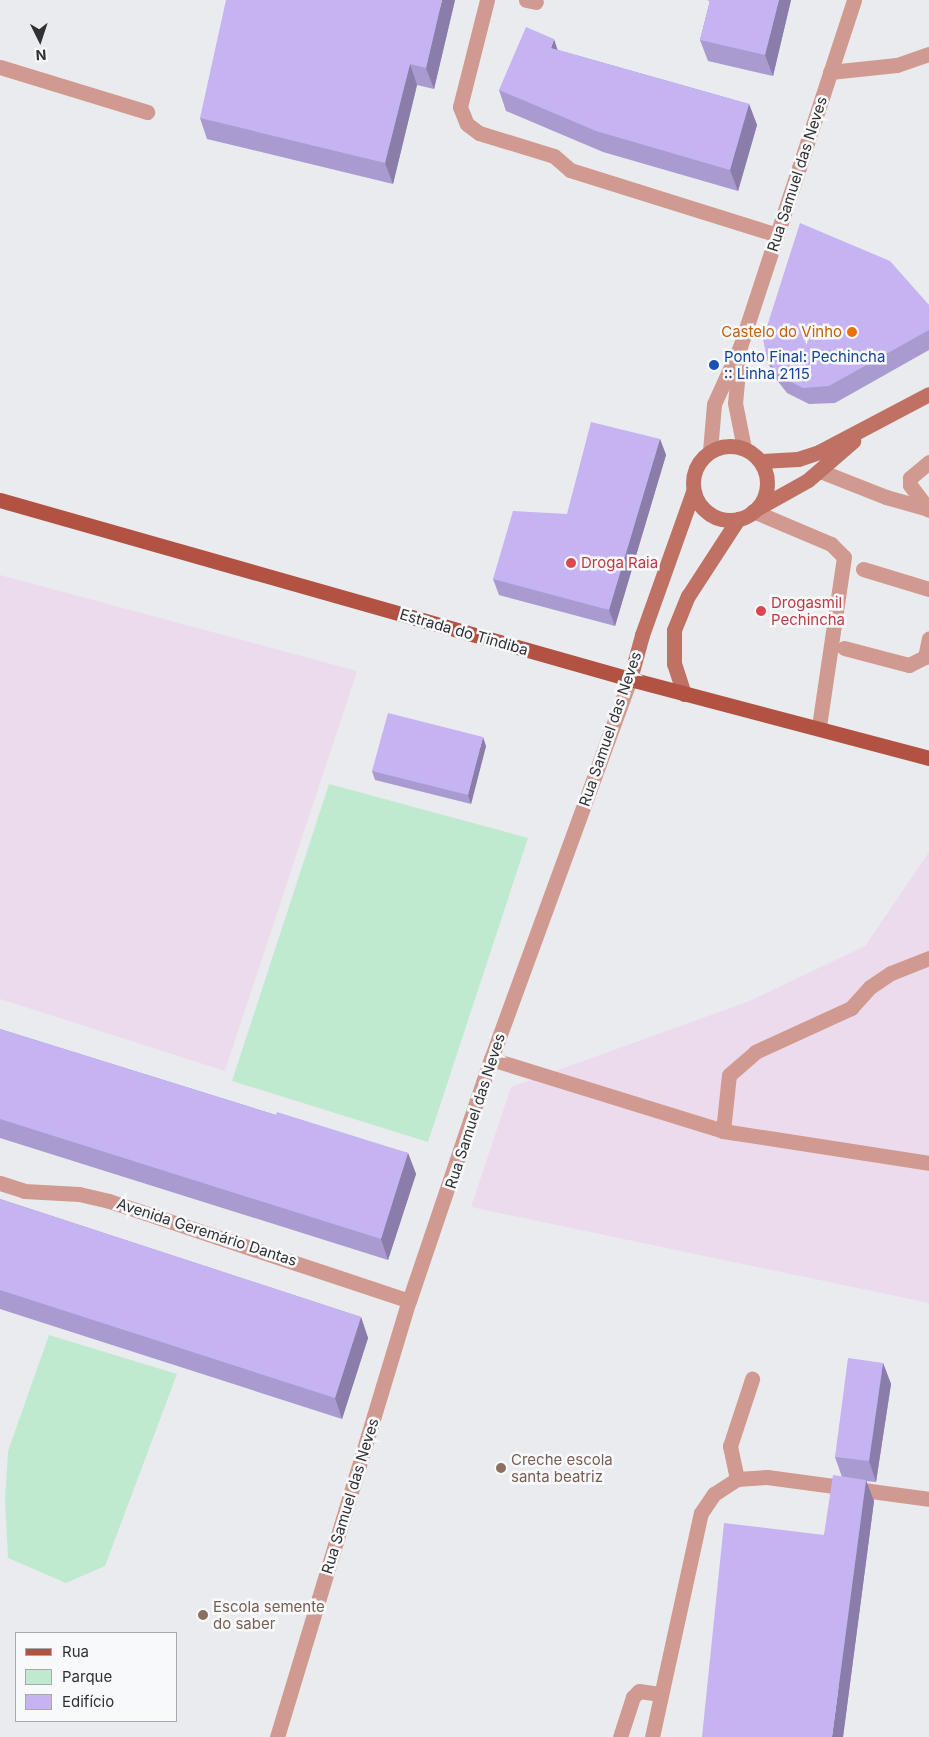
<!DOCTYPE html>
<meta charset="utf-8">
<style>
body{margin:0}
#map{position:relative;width:929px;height:1737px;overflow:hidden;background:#eaebee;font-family:Inter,sans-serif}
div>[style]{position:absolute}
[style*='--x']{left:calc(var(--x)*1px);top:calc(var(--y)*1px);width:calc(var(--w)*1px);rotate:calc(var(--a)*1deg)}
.commercial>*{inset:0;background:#ecdbed}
.green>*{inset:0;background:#c0ead0}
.lane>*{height:15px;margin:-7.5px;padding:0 7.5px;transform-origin:7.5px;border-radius:7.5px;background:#d19a90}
.street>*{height:15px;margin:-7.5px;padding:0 7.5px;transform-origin:7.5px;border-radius:7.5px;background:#d19a90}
.secondary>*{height:15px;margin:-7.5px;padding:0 7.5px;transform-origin:7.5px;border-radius:7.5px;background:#bf7163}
.secondary>.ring{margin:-7.5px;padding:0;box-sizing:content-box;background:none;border:15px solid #bf7163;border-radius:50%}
.primary>*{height:15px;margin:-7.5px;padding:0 7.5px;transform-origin:7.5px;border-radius:7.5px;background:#b15242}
.wall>*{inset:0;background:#a99ad0}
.shaded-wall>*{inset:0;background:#8a7da9}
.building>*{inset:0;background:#c5b3f2}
.dots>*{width:14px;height:14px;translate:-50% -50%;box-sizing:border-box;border:2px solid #f8f9fb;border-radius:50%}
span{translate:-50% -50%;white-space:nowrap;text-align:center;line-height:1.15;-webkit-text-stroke:5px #f8f9fb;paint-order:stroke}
.street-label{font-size:15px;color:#313132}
.food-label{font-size:15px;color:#c56008}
.right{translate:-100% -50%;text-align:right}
.transit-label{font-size:15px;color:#164399}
.left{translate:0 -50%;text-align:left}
.health-label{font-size:15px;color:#be3a42}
.education-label{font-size:15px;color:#785e54}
.legend{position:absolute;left:15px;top:1632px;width:162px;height:90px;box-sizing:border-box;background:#f8f9fb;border:1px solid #a8a9ab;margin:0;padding:6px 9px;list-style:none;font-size:15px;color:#313132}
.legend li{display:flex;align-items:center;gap:10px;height:25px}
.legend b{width:25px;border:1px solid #a8a9ab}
.north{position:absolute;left:15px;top:15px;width:50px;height:50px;-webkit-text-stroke:4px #f8f9fb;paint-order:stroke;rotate:176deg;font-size:14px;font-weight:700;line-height:20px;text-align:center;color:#313132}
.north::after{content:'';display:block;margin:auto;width:18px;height:22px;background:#313132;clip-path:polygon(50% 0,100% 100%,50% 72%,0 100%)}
</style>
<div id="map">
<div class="commercial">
<i style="clip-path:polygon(0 575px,357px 671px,225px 1071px,0 999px)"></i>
<i style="clip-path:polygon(929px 852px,929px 1303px,471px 1207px,511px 1087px,747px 1002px,865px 946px)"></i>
</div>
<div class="green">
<i style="clip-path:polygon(329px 784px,528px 838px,428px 1142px,232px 1081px)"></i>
<i style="clip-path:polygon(49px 1335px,177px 1374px,105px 1566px,66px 1583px,8px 1558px,5px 1500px,8px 1451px)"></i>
</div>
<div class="lane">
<i style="--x:487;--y:0;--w:110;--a:104.2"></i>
<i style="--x:460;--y:107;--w:18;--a:68"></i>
<i style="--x:467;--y:124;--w:15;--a:37"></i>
<i style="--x:479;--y:133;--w:78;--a:17"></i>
<i style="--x:554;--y:156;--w:21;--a:41"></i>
<i style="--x:570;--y:170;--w:217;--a:17.4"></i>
<i style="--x:526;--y:0;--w:10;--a:11"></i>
<i style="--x:830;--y:72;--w:67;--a:-6"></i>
<i style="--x:897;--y:65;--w:34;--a:-19"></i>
<i style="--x:929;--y:462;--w:25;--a:140"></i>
<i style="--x:910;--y:478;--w:7;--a:90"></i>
<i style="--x:910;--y:485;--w:31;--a:53"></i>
<i style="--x:820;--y:471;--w:71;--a:21.5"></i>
<i style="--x:886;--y:497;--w:44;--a:15.9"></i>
<i style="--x:753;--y:511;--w:85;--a:22.9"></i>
<i style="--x:831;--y:544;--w:18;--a:45"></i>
<i style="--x:844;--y:557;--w:172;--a:98.4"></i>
<i style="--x:863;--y:569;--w:69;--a:16.9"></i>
<i style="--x:844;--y:648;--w:67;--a:14.7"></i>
<i style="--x:909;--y:665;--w:18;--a:-27"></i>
<i style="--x:925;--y:657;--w:19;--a:-78"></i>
<i style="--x:491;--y:1059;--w:243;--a:17.2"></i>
<i style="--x:723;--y:1131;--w:208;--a:8.8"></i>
<i style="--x:723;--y:1131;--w:56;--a:-83.9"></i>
<i style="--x:729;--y:1075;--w:35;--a:-41"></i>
<i style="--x:755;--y:1052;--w:106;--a:-24.6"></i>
<i style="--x:851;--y:1008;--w:28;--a:-48"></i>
<i style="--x:870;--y:987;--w:25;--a:-34"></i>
<i style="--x:891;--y:973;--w:41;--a:-21.5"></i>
<i style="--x:737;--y:1479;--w:34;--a:-102"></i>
<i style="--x:730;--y:1446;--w:71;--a:-71.8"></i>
<i style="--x:620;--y:1737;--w:42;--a:-72"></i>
<i style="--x:633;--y:1697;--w:8;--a:-45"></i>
<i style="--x:639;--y:1691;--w:22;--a:8"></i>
</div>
<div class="street">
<i style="--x:0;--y:67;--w:154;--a:17"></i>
<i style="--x:739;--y:361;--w:42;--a:95.4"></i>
<i style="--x:735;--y:403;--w:46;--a:78.7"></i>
<i style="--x:710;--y:451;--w:47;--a:-85.1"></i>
<i style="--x:714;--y:404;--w:63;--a:-65.5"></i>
<i style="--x:740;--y:347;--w:365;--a:-71.8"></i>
<i style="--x:0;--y:1183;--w:25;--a:18"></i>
<i style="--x:24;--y:1191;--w:55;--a:3.1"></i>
<i style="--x:79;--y:1194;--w:31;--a:13"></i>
<i style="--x:109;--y:1201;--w:316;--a:18.4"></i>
<i style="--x:277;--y:1737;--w:456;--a:-73.2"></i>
<i style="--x:409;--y:1301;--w:256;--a:-71.3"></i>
<i style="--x:491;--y:1059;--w:405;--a:-69.9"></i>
<i style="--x:652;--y:1737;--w:229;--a:-77.7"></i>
<i style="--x:701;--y:1513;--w:23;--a:-56"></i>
<i style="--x:714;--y:1494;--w:27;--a:-33"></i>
<i style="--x:737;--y:1479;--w:30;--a:-4"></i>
<i style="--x:767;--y:1477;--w:163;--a:7.7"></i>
</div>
<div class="secondary">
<i class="ring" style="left:693px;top:446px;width:59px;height:59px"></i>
<i style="--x:760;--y:461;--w:38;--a:-3"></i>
<i style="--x:798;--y:459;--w:22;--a:-18"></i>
<i style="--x:819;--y:452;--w:124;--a:-27.8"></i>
<i style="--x:758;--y:508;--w:57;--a:-29.2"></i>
<i style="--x:808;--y:480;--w:60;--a:-40.9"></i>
<i style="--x:630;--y:679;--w:46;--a:-74.7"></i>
<i style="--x:642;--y:635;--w:152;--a:-70.4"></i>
<i style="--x:684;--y:694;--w:32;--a:-108"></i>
<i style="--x:674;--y:664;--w:34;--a:-90"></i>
<i style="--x:674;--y:630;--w:37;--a:-68"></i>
<i style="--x:688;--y:596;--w:92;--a:-57"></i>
</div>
<div class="primary">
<i style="--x:0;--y:500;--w:655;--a:15.86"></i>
<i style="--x:630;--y:679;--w:309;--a:14.8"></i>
</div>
<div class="wall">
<i style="clip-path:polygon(455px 0,434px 89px,417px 85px,393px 184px,207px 139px,200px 118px)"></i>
<i style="clip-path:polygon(707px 0,791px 0,773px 76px,708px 61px,700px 40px,710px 1px)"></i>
<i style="clip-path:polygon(558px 50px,749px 104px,757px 125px,738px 191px,603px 152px,506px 111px,499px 90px)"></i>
<i style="clip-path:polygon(929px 305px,929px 350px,835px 403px,809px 404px,787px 393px,773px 375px,767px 359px)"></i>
<i style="clip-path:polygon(660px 439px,666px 455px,615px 626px,499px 595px,493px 579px)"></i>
<i style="clip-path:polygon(486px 746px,471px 804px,375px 780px,372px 771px)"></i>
<i style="clip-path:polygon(0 1029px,276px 1115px,408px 1153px,416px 1174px,388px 1260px,0 1138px)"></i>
<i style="clip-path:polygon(0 1199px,361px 1317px,368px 1338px,342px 1419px,0 1309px)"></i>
<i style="clip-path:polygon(883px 1363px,891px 1384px,876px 1482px,866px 1481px,874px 1501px,843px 1737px,824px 1535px,842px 1477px,835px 1457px)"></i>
</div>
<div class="shaded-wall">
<i style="clip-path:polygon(442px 0,455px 0,434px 89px,426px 68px)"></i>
<i style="clip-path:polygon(779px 0,791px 0,773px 76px,765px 55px)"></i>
<i style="clip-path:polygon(554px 39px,561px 60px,551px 48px)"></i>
<i style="clip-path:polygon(410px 64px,417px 85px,393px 184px,385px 163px)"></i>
<i style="clip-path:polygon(749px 104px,757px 125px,738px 191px,730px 170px)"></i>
<i style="clip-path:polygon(660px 439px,666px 455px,615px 626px,609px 610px)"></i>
<i style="clip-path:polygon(483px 737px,486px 746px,471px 804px,468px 795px)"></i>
<i style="clip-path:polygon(408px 1153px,416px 1174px,388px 1260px,381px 1239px)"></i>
<i style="clip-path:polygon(361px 1317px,368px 1338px,342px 1419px,335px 1398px)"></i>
<i style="clip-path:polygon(883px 1363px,891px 1384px,876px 1482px,869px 1461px)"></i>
<i style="clip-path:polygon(866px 1480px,874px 1501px,843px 1737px,832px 1737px)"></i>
</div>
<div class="building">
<i style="clip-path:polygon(226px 0,442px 0,426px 68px,410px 64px,385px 163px,200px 118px)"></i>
<i style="clip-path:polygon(710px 0,779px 0,765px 55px,700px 40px)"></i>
<i style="clip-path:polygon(526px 27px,554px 39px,551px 48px,749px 104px,730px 170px,596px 131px,499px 90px)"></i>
<i style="clip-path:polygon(800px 223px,890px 261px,929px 305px,929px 330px,829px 386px,803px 388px,781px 377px,767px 359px,763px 339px)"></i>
<i style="clip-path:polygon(591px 422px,660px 439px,609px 610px,493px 579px,513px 511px,567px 514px)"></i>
<i style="clip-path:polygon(388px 713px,483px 737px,468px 795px,372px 771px)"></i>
<i style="clip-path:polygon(0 1029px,276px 1115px,277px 1112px,408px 1153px,381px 1239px,0 1119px)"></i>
<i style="clip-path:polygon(0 1199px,361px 1317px,335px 1398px,0 1290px)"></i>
<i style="clip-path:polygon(848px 1358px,883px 1363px,869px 1461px,835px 1457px)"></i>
<i style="clip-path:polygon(833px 1475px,866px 1480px,832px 1737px,702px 1737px,724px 1523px,824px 1535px)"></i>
</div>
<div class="dots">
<i style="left:852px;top:332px;background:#e8710a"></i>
<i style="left:714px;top:365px;background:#1a4fb4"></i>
<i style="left:571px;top:563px;background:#e0444e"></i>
<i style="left:761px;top:611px;background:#e0444e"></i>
<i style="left:501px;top:1468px;background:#8d6e63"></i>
<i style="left:203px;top:1615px;background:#8d6e63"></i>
</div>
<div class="street-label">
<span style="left:797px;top:174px;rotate:-72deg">Rua Samuel das Neves</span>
<span style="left:464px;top:632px;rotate:16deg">Estrada do Tindiba</span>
<span style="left:610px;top:729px;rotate:-71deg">Rua Samuel das Neves</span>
<span style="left:475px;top:1111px;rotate:-72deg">Rua Samuel das Neves</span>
<span style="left:207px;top:1232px;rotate:18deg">Avenida Geremário Dantas</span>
<span style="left:350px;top:1496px;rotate:-73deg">Rua Samuel das Neves</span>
</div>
<div class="food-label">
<span class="right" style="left:842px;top:332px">Castelo do Vinho</span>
</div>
<div class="transit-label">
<span class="left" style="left:724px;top:365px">Ponto Final: Pechincha<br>:: Linha 2115</span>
</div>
<div class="health-label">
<span class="left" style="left:581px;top:563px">Droga Raia</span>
<span class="left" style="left:771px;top:611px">Drogasmil<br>Pechincha</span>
</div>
<div class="education-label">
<span class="left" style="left:511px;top:1468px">Creche escola<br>santa beatriz</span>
<span class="left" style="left:213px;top:1615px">Escola semente<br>do saber</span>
</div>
<ul class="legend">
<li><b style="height:6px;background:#b15242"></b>Rua</li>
<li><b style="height:14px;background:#c0ead0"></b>Parque</li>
<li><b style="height:14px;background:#c5b3f2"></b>Edifício</li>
</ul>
<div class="north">N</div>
</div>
